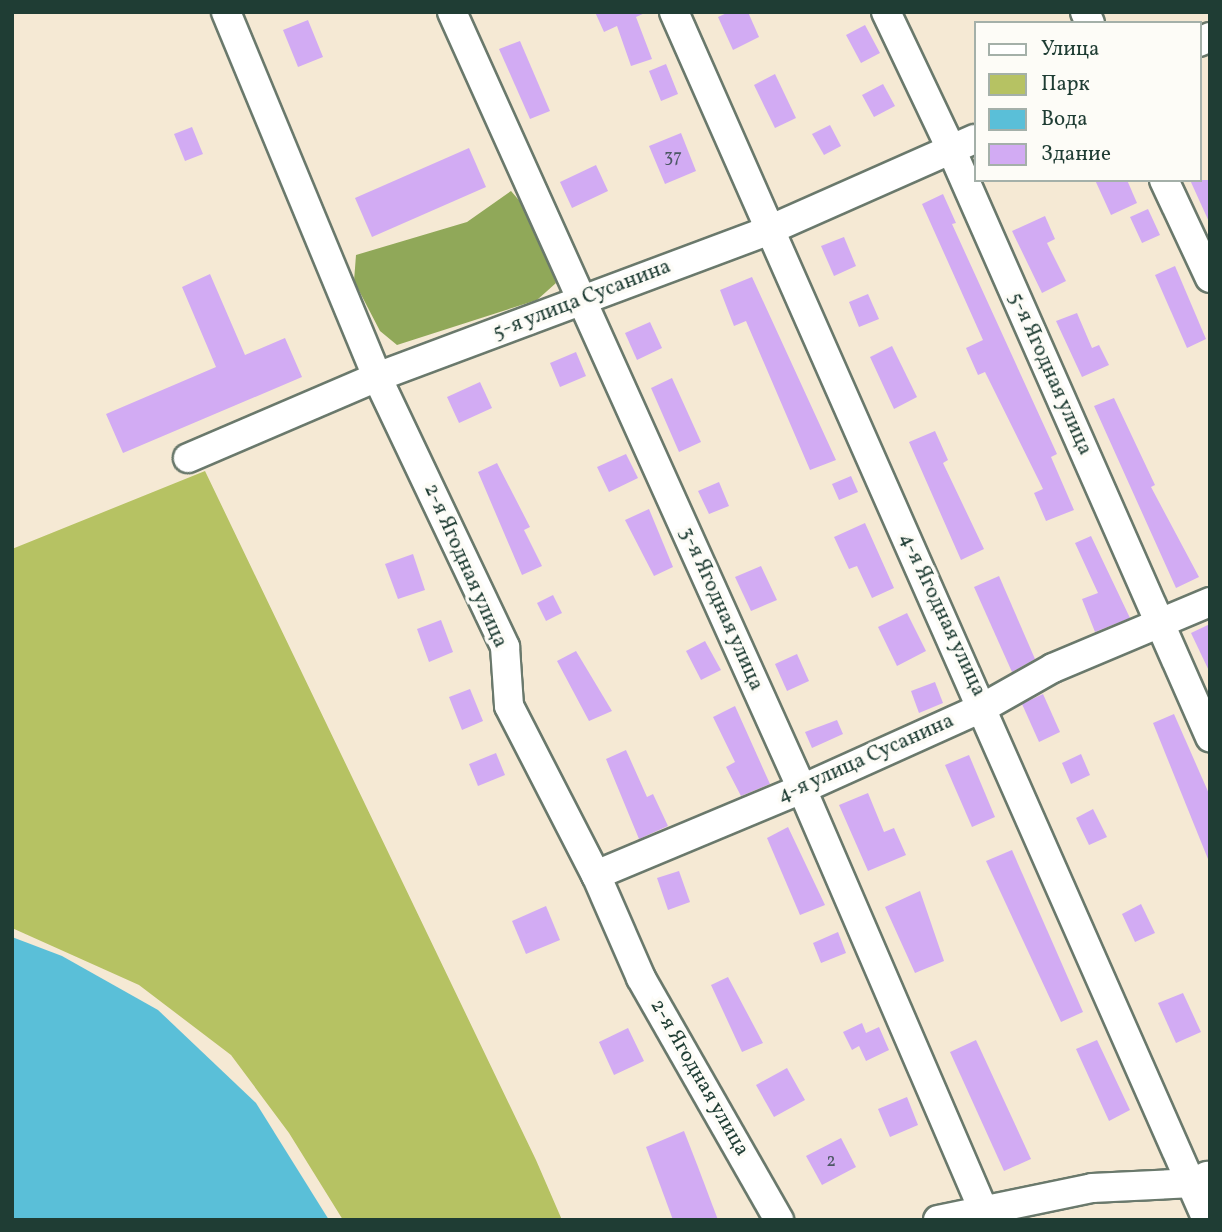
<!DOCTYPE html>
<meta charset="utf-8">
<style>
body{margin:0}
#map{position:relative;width:1222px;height:1232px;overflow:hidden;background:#f5e9d4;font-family:Vollkorn,serif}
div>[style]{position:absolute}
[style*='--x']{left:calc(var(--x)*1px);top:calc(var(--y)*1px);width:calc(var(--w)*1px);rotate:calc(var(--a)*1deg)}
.green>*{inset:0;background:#b6c263}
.forest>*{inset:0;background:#90a859}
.water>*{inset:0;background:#5abfd8}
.building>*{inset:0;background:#d2abf3}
.roads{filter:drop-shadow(2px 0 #6a796c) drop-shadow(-2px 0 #6a796c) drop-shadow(0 2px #6a796c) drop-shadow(0 -2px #6a796c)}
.minor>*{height:28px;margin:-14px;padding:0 14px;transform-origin:14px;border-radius:14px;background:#fff}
span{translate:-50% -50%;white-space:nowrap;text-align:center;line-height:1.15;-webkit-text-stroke:7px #fdfcf7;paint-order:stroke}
.number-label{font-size:18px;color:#4c5864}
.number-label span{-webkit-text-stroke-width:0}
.street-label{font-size:21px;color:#1f3d34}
.frame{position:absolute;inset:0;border:14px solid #1f3d34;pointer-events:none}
.legend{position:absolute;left:974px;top:21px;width:228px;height:161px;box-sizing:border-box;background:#fdfcf7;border:2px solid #a4b0a9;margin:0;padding:9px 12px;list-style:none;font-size:21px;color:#1f3d34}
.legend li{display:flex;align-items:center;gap:14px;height:35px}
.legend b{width:35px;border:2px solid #a4b0a9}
</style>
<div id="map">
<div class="green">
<i style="clip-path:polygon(205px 471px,536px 1160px,562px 1220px,343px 1220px,289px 1133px,231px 1055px,139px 985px,12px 928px,12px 549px)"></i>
</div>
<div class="forest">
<i style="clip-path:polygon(511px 191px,530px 213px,556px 283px,537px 300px,397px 345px,380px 331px,354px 281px,356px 255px,467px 222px)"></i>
</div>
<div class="water">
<i style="clip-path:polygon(12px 937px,62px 956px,158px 1010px,256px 1103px,329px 1220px,12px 1220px)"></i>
</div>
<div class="building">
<i style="clip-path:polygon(595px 12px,647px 12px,636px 17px,652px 59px,631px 66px,617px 26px,604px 32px)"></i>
<i style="clip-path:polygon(729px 12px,748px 12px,759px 37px,733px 50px,718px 17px)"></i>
<i style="clip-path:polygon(308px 20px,323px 57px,298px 67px,283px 30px)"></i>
<i style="clip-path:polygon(865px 25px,880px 53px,861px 63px,846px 35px)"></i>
<i style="clip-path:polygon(520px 41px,550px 111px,530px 119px,499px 49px)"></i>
<i style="clip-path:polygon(666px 64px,678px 94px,661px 101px,649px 71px)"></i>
<i style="clip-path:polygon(775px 74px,796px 118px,775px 128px,754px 85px)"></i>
<i style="clip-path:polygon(883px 84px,895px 106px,874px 117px,862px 95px)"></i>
<i style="clip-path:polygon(830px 125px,841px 146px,824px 155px,812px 134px)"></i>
<i style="clip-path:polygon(192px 127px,203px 154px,185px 161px,174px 134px)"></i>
<i style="clip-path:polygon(681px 133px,696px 171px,665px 184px,649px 146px)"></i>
<i style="clip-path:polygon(469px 148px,486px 187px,372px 237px,355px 198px)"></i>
<i style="clip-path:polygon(596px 165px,608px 191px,572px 208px,560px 182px)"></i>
<i style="clip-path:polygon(1095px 180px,1127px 180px,1137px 203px,1111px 215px)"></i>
<i style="clip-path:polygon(1190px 180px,1210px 180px,1210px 224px)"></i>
<i style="clip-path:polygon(943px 194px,956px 223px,952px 224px,1057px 454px,1051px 457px,1074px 510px,1046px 521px,1034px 493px,1043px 489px,985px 372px,978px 375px,966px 348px,983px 340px,922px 204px)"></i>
<i style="clip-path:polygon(1148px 209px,1160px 235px,1142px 243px,1130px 217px)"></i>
<i style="clip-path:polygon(1045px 216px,1055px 239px,1047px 243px,1066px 281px,1042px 293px,1012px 231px)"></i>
<i style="clip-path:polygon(844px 237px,856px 266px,834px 276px,821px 246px)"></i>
<i style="clip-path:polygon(1175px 266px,1206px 339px,1187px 348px,1155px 275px)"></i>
<i style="clip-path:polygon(210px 274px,245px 355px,285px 338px,302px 377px,123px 453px,106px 414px,216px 367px,182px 287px)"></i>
<i style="clip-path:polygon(752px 277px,836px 460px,810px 470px,746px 321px,734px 326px,720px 290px)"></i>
<i style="clip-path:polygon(868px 294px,879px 319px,859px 327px,849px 302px)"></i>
<i style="clip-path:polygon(1077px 313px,1092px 348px,1099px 345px,1109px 365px,1082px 377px,1056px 321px)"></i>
<i style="clip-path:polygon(650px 322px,662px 348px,637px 360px,625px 333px)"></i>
<i style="clip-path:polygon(892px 346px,917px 397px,894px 409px,870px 357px)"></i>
<i style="clip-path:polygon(576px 352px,586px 376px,560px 387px,550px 363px)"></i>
<i style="clip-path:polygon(672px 378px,701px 442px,679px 452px,651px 388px)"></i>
<i style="clip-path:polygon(480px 382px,492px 408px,459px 423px,447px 397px)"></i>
<i style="clip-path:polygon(1114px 398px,1155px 485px,1151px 487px,1199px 577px,1176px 588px,1094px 406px)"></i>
<i style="clip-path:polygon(935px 431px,948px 460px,943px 463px,984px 549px,961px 560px,909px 442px)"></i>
<i style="clip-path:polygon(626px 454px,638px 478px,609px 492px,597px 467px)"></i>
<i style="clip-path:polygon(497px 463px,530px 527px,524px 530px,542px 566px,522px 575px,478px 472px)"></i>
<i style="clip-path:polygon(851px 476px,858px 492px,839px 500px,832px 484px)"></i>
<i style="clip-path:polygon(719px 482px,729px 506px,709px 514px,698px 491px)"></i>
<i style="clip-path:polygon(649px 509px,673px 567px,654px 576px,625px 520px)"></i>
<i style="clip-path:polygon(865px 523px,894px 588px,872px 598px,857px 566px,849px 569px,834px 537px)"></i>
<i style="clip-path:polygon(1091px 536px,1130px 618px,1095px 632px,1082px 599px,1098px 593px,1075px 543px)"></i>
<i style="clip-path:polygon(413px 554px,425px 590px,398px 599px,385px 564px)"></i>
<i style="clip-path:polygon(761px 566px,777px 600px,751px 611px,735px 577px)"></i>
<i style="clip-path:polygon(999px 576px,1035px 659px,1012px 672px,974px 587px)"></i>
<i style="clip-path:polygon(553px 595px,562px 613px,546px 621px,537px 603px)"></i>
<i style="clip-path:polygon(907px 613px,926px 651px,897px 666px,878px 627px)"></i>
<i style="clip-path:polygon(441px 620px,453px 652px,429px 662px,417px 629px)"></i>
<i style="clip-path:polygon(1210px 624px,1210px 673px,1191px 633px)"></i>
<i style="clip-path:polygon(705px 641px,721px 670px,701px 680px,686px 651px)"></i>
<i style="clip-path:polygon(576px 651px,612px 711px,589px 721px,557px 661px)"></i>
<i style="clip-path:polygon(797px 654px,809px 681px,787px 691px,775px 664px)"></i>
<i style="clip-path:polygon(935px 682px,943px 703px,919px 713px,911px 691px)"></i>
<i style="clip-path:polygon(470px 689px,483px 721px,462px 730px,449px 697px)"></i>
<i style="clip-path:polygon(1043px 694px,1060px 732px,1039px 742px,1022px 704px)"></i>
<i style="clip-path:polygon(735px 706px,770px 784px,741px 796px,726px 767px,735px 762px,713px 717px)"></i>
<i style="clip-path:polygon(1174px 714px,1210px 796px,1210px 864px,1153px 723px)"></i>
<i style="clip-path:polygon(837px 720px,843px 734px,812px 748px,805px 732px)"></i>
<i style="clip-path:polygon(626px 750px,647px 797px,653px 794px,668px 826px,639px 839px,606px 759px)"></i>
<i style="clip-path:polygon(496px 753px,505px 775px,478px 786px,469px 764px)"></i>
<i style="clip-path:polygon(1081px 754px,1090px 775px,1071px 784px,1062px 763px)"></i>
<i style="clip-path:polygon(969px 755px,995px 817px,972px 827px,945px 765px)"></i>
<i style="clip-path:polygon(868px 793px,884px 832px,894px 828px,906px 855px,868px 871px,839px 805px)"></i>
<i style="clip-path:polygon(1093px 809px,1107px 837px,1089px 845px,1076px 818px)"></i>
<i style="clip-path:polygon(788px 827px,825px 905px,800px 915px,767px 838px)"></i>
<i style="clip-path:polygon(1012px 850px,1083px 1012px,1061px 1022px,986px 861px)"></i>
<i style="clip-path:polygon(679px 871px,690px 902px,668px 910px,657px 878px)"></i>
<i style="clip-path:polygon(920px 891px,944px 961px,915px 973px,885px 907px)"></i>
<i style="clip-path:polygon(1141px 904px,1155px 933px,1135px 942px,1122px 914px)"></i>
<i style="clip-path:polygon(546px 906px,560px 940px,526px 954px,512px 921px)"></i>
<i style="clip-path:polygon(838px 932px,846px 953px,821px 963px,813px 943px)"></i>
<i style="clip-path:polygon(728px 977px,763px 1043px,742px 1052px,711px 985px)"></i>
<i style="clip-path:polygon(1183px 993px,1201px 1032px,1176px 1043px,1158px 1003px)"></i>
<i style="clip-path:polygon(862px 1023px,866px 1033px,879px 1027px,889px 1050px,866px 1061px,859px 1046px,852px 1050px,843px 1032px)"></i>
<i style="clip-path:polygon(628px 1028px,644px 1061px,614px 1075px,599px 1042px)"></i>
<i style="clip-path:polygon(976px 1040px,1031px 1159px,1004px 1171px,950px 1052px)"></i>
<i style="clip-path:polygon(1097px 1040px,1130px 1110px,1109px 1121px,1076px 1049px)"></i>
<i style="clip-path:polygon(787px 1068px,805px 1100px,774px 1117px,756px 1085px)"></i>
<i style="clip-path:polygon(907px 1097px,918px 1125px,890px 1137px,878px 1109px)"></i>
<i style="clip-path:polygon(684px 1131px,698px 1167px,718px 1220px,673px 1220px,646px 1147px)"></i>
<i style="clip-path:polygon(841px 1138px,856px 1167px,822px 1185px,806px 1156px)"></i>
</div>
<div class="roads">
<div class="minor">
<i style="--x:226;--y:12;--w:395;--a:67.5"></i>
<i style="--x:377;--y:377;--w:299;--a:64.6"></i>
<i style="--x:505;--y:647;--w:59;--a:86.1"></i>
<i style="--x:509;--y:706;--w:190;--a:62.8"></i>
<i style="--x:596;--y:875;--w:112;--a:66.4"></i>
<i style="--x:641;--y:978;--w:279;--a:60.3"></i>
<i style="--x:452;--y:12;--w:852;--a:65.75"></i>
<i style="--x:802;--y:789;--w:458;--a:66.7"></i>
<i style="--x:674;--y:12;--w:1320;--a:66.19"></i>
<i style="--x:886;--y:12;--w:152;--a:64.6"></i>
<i style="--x:951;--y:149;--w:643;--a:66.23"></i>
<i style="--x:1085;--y:12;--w:12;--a:66"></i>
<i style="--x:1199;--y:42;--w:12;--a:-24"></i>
<i style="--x:1164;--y:180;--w:108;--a:64.9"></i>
<i style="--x:188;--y:458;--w:206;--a:-23.2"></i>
<i style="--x:377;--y:377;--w:416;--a:-20.5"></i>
<i style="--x:767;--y:231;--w:227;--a:-23.9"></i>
<i style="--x:596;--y:875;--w:223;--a:-22.7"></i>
<i style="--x:802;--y:789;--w:200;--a:-24.3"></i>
<i style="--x:984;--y:707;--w:79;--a:-29.5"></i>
<i style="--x:1053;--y:668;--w:170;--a:-22.8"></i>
<i style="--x:938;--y:1220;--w:157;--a:-11.7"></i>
<i style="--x:1092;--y:1188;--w:101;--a:-2.8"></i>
<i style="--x:1193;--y:1183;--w:16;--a:-27"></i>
</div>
</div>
<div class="number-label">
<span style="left:673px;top:158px">37</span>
<span style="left:831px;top:1162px">2</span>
</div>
<div class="street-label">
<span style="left:582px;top:300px;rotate:-21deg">5-я улица Сусанина</span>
<span style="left:1050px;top:374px;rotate:66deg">5-я Ягодная улица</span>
<span style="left:465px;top:566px;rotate:66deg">2-я Ягодная улица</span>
<span style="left:721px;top:609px;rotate:66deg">3-я Ягодная улица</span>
<span style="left:942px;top:615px;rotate:65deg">4-я Ягодная улица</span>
<span style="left:866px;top:759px;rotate:-24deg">4-я улица Сусанина</span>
<span style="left:699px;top:1078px;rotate:60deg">2-я Ягодная улица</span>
</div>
<div class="frame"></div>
<ul class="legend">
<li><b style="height:9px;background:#fff"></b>Улица</li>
<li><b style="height:19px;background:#b6c263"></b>Парк</li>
<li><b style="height:19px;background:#5abfd8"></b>Вода</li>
<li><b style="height:19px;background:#d2abf3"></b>Здание</li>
</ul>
</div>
